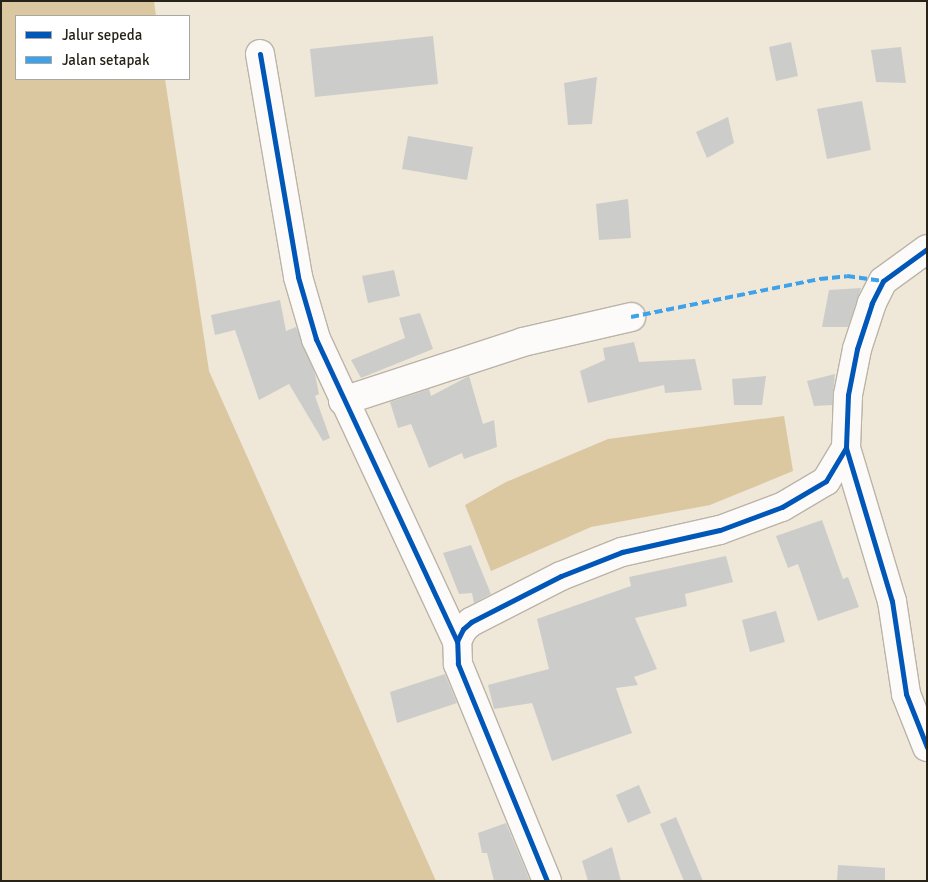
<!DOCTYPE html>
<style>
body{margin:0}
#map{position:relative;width:928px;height:882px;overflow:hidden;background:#efe7d8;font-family:Signika,sans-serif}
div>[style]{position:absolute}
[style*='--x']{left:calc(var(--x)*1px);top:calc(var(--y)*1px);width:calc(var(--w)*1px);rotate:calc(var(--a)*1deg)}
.water>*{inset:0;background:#dbc7a0}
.building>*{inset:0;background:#cccdca}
.roads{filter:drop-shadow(1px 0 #bab4a8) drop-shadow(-1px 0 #bab4a8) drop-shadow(0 1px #bab4a8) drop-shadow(0 -1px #bab4a8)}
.minor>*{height:28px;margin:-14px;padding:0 14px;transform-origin:14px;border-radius:14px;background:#fdfbf9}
.quiet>*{height:4px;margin-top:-2px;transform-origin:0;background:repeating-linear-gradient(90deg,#3ea2ea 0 8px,transparent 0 12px)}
.cycleway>*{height:5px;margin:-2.5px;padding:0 2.5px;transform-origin:2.5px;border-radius:2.5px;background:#0057b8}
span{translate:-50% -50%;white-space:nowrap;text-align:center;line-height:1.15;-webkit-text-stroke:5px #fff;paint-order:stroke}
.frame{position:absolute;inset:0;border:2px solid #282319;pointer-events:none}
.legend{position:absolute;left:15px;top:15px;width:175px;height:65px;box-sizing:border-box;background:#fff;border:1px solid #a9a7a3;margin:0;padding:6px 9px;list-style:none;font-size:15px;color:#282319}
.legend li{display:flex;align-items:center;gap:10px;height:25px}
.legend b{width:25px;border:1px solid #a9a7a3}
</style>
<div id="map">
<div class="water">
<i style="clip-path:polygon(1px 1px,154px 1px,156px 16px,16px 16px,16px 79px,165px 79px,209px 371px,436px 881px,1px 881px)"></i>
<i style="clip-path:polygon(784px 416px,793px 471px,710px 505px,591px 527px,491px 571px,465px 505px,506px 482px,608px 439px)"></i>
</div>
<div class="building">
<i style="clip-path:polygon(433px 36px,438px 84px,315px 97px,310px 49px)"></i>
<i style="clip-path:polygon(791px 42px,798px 76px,776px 81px,769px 47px)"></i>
<i style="clip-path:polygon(901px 47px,906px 83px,876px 82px,871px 50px)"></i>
<i style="clip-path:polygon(597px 77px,592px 124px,568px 125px,564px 83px)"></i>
<i style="clip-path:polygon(862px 101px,871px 150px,827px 159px,817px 109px)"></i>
<i style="clip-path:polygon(728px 117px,734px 143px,707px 158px,696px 132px)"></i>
<i style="clip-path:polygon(408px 136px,473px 147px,467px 180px,402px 169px)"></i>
<i style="clip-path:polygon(628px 199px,631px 238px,599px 240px,596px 204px)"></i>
<i style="clip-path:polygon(394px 270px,400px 296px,368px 303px,362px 276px)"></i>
<i style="clip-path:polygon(861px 288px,848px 327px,822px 327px,829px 290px)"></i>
<i style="clip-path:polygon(280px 300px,286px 331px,296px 327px,315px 374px,319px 394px,315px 396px,330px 438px,323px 441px,289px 384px,259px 400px,235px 330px,215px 335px,211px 315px)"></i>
<i style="clip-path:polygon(420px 313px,433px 349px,361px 378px,351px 360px,405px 338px,399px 318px)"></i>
<i style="clip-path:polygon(634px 342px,639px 362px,695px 359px,702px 390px,665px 393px,664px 385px,588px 403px,580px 371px,605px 360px,603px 348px)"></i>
<i style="clip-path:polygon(835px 374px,832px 405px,814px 406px,807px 381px)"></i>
<i style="clip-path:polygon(469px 376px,483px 424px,494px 420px,497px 447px,464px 459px,462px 453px,429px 468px,411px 424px,398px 428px,390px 402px,429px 389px,431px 396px)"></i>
<i style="clip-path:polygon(766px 376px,762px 405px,734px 405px,732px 379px)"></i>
<i style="clip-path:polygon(822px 520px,843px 579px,848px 577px,859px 607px,818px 621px,798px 564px,788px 568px,776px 536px)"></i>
<i style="clip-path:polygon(471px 545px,491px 594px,474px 603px,472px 593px,459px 594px,443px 553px)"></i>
<i style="clip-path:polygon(726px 556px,733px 582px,685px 594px,687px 606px,635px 618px,657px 669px,634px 677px,638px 685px,616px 688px,632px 733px,552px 761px,532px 703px,494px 709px,488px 685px,549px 669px,537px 619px,631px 586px,629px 577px)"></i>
<i style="clip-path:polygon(776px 611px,785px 642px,750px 652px,742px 620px)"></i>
<i style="clip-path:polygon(445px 674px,457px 703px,397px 723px,390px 692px)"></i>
<i style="clip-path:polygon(639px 785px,651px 813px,628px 823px,616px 795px)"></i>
<i style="clip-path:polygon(676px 817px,703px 881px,684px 881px,660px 824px)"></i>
<i style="clip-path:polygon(506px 823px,530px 881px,494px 881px,487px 853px,482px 853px,478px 833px)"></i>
<i style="clip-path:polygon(612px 847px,621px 881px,588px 881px,582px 861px)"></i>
<i style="clip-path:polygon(838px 865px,885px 868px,885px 881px,837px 881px)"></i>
</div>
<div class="roads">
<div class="minor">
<i style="--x:260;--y:54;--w:226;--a:80.3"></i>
<i style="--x:298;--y:277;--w:65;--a:73.8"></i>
<i style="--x:316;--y:339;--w:333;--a:65"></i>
<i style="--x:927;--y:249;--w:54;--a:144"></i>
<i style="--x:883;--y:281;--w:25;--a:117"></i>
<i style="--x:872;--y:303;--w:48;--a:108.1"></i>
<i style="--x:857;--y:349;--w:47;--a:101.1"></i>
<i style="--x:848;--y:395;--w:53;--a:92.2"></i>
<i style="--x:846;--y:448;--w:160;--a:73.3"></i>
<i style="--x:892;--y:601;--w:94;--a:81.4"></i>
<i style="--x:906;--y:694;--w:57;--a:68.4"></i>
<i style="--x:343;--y:401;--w:189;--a:-18.1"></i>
<i style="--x:523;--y:342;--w:111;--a:-13"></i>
<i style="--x:547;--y:881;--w:235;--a:-112.3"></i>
<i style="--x:458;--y:664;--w:23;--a:-92"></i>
<i style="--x:457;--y:641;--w:13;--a:-63"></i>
<i style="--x:463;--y:629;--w:11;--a:-41"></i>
<i style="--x:471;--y:622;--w:101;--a:-27.1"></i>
<i style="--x:561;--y:576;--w:66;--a:-21.5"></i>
<i style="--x:622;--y:552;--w:100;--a:-12.7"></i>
<i style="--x:720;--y:530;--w:66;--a:-20.4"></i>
<i style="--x:782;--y:507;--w:51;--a:-30.6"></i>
<i style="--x:826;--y:481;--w:39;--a:-59"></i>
</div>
</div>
<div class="quiet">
<i style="--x:631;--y:317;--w:193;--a:-11.4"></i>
<i style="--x:820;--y:279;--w:27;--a:-6"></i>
<i style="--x:847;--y:276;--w:36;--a:8"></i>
</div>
<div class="cycleway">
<i style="--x:260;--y:54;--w:226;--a:80.3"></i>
<i style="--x:298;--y:277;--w:65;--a:73.8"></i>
<i style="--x:316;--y:339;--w:333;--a:65"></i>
<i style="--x:927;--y:249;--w:54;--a:144"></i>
<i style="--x:883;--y:281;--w:25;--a:117"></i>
<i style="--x:872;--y:303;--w:48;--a:108.1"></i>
<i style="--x:857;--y:349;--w:47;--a:101.1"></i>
<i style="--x:848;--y:395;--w:53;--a:92.2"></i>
<i style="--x:846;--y:448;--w:160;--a:73.3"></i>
<i style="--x:892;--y:601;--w:94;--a:81.4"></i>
<i style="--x:906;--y:694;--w:57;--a:68.4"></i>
<i style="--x:547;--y:881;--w:235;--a:-112.3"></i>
<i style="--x:458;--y:664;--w:23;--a:-92"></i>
<i style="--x:457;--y:641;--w:13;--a:-63"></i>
<i style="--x:463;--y:629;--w:11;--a:-41"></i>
<i style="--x:471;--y:622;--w:101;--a:-27.1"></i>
<i style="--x:561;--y:576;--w:66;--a:-21.5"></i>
<i style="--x:622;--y:552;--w:100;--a:-12.7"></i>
<i style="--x:720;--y:530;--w:66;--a:-20.4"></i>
<i style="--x:782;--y:507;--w:51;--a:-30.6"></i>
<i style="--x:826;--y:481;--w:39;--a:-59"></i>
</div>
<div class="frame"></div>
<ul class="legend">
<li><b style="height:6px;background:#0057b8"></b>Jalur sepeda</li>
<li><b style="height:6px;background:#3ea2ea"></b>Jalan setapak</li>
</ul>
</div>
